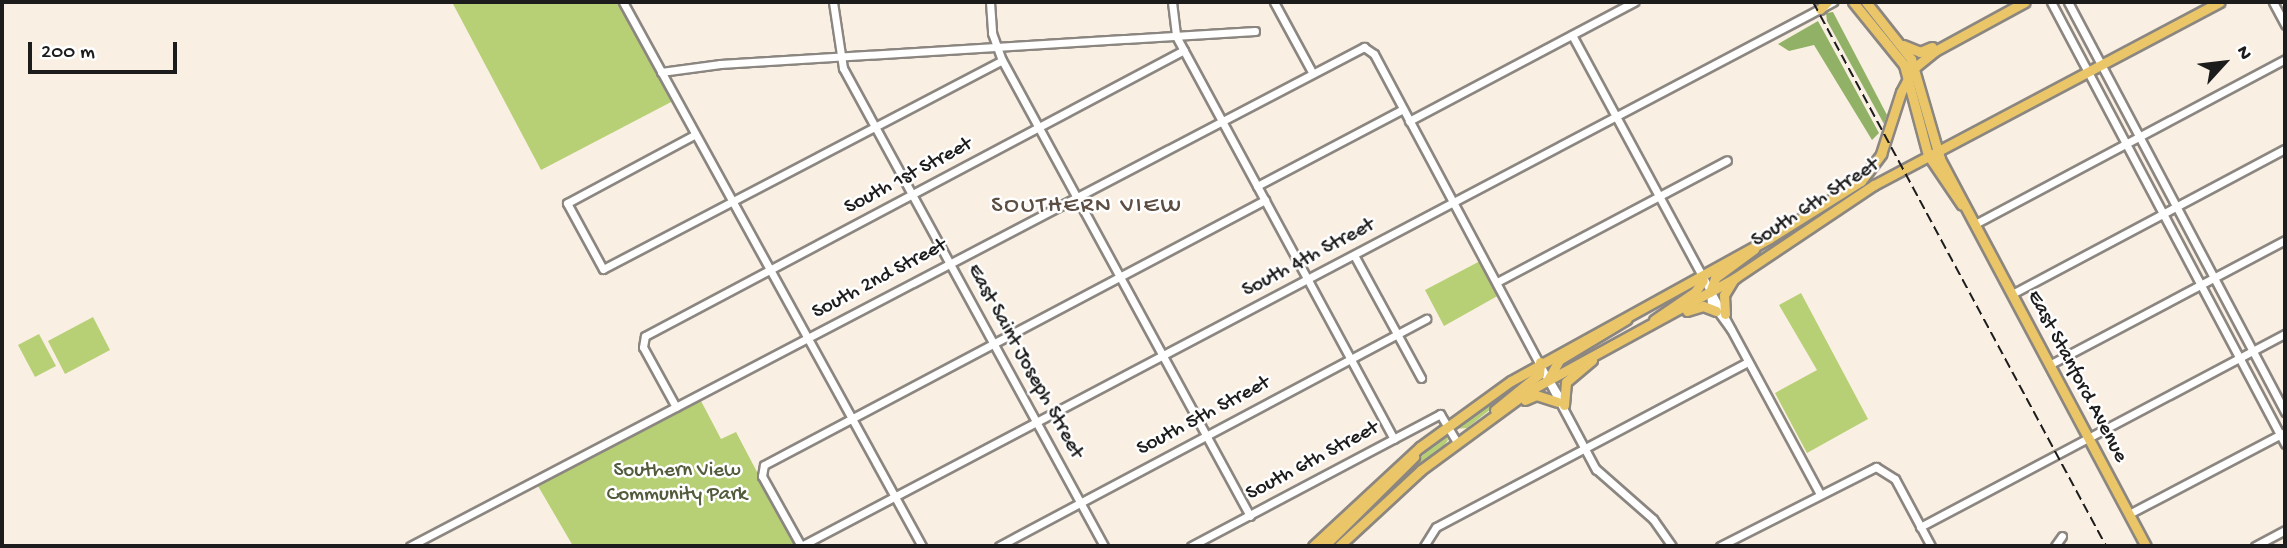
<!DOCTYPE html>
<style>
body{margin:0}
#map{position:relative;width:2287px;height:548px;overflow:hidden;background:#faefe3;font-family:"Gochi Hand",sans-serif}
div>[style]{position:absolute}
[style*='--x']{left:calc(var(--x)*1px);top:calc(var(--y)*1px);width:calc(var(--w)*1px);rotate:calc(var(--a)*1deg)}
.green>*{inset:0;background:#b7d075}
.forest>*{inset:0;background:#91b266}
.roads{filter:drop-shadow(2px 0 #8b8680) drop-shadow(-2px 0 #8b8680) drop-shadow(0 2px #8b8680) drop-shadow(0 -2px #8b8680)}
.minor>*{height:7px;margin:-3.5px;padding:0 3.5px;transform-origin:3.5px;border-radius:3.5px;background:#fff}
.major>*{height:9px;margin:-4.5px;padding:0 4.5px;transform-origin:4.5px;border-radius:4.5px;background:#eac669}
.rail>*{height:2px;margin-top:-1px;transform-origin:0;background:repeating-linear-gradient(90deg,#1c1c1c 0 10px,transparent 0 15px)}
span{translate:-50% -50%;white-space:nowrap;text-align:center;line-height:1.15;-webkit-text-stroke:5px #fff;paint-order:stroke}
.street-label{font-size:21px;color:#1c1c1c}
.park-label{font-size:21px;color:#525b3b}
.quarter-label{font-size:24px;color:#5d4e43;letter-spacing:2px}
.frame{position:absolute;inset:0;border:4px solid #1c1c1c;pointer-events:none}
.north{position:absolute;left:2189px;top:28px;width:70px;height:70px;-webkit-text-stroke:5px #fff;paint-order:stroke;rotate:63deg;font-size:19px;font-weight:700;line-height:28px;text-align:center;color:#1c1c1c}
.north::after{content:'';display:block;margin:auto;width:24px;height:32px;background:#1c1c1c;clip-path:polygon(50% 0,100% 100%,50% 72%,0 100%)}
.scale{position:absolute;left:28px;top:42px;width:149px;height:32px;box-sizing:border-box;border:4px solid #1c1c1c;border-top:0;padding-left:9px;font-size:21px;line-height:24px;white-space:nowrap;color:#1c1c1c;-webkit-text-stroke:5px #fff;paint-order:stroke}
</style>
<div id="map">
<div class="green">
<i style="clip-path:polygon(452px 2px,619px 2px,673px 101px,541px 170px)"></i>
<i style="clip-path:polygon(1482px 260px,1501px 294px,1444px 326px,1425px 290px)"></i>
<i style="clip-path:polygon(1801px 293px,1868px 419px,1807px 453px,1775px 393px,1817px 370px,1779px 305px)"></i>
<i style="clip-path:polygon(93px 317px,110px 350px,65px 374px,48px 341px)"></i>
<i style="clip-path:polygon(39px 334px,56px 366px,35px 377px,18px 345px)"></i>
<i style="clip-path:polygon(1529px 374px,1535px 374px,1467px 428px,1454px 429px)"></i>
<i style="clip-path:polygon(701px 401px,721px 439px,736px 432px,796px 546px,573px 546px,538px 486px)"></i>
<i style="clip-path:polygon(1445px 434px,1448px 440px,1444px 446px,1329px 546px)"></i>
</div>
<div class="forest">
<i style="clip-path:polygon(1833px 12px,1887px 115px,1884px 124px,1827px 21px,1826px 13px)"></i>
<i style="clip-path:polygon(1818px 21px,1879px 133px,1872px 140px,1814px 45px,1789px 51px,1778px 44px)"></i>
</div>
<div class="roads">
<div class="minor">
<i style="--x:623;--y:2;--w:621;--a:61.21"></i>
<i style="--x:833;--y:2;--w:67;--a:81.4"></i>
<i style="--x:843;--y:68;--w:545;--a:61.36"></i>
<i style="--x:990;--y:2;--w:31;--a:86"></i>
<i style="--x:992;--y:33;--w:29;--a:70"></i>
<i style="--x:1002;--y:60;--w:519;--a:61.46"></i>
<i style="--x:1172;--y:2;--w:34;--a:83"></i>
<i style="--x:1176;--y:36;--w:458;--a:61.6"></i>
<i style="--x:1274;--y:2;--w:80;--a:61.5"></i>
<i style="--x:2051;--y:2;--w:500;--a:62.1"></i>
<i style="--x:2068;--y:2;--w:464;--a:62.1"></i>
<i style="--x:2273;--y:2;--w:26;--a:62"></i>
<i style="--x:1572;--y:35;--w:522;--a:61.62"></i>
<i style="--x:661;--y:72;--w:60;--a:-7.7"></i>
<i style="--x:720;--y:64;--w:536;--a:-3.53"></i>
<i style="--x:1409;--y:121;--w:255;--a:-27.9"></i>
<i style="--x:694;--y:135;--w:144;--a:151.8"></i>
<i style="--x:567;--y:203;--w:75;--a:61.4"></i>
<i style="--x:603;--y:269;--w:450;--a:-27.6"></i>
<i style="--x:1257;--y:186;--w:165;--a:-27.8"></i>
<i style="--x:1975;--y:224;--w:351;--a:-28"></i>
<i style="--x:1354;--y:255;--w:140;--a:61.4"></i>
<i style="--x:1497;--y:282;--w:260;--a:-27.9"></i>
<i style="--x:1710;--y:293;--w:9;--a:84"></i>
<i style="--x:1711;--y:302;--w:34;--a:54"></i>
<i style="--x:2012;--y:294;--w:309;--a:-28"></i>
<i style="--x:2049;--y:365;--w:267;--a:-27.9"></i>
<i style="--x:1549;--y:380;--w:27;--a:59"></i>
<i style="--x:676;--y:407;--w:68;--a:-118.8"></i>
<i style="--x:643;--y:347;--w:11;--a:-80"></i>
<i style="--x:645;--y:336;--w:610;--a:-27.95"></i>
<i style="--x:2129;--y:514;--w:176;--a:-27.7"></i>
<i style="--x:1920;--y:527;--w:413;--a:-27.9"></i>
<i style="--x:410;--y:546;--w:1077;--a:-27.61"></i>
<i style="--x:1364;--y:47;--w:12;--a:35"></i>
<i style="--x:1374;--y:54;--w:471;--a:61.9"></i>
<i style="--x:1596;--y:469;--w:76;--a:41.3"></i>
<i style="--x:1653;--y:519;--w:33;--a:55"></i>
<i style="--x:801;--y:546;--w:1167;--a:-27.8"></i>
<i style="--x:801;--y:546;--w:80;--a:-119.1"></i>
<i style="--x:762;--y:476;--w:11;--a:-80"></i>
<i style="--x:764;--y:465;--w:567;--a:-27.88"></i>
<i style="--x:999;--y:546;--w:484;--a:-28"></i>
<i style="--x:1191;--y:546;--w:282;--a:-27.9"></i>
<i style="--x:1440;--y:414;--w:33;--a:59"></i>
<i style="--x:1424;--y:546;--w:22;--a:-58"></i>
<i style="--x:1436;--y:527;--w:353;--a:-27.9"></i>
<i style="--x:1720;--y:546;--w:175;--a:-26.9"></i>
<i style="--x:1876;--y:467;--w:22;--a:32"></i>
<i style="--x:1895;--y:479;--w:76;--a:61.8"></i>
<i style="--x:2055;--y:546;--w:12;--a:-55"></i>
<i style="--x:2255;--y:546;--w:34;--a:-28"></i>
</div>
<div class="major">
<i style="--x:1853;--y:2;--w:81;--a:51"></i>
<i style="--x:1904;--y:65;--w:93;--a:75.1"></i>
<i style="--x:1928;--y:155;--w:60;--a:55.8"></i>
<i style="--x:1866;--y:2;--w:73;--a:51.7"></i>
<i style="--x:1911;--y:59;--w:104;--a:73.8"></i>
<i style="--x:1940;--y:159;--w:438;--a:62"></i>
<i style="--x:1820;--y:9;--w:10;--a:-45"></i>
<i style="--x:1903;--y:45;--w:18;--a:22"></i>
<i style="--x:1920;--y:52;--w:13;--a:-23"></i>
<i style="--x:1710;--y:292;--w:15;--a:-70"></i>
<i style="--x:1715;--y:278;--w:49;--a:-36.6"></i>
<i style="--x:1687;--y:311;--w:17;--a:-17"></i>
<i style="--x:1703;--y:306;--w:14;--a:21"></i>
<i style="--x:1725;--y:314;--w:19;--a:-93"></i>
<i style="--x:1724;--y:295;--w:17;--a:-59"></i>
<i style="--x:1654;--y:320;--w:50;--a:-34.3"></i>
<i style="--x:1695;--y:292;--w:14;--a:-56"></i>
<i style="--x:1548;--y:380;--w:23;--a:-61"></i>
<i style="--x:1559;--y:360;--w:79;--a:-31.1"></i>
<i style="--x:1525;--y:400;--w:12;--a:-24"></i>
<i style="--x:1536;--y:395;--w:22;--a:18"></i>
<i style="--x:1564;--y:405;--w:23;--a:-85"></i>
<i style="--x:1566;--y:382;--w:34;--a:-40"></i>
<i style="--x:1495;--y:410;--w:57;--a:-39.3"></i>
<i style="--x:1539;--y:374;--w:12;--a:-85"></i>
<i style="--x:1313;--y:546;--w:146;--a:-42.8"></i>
<i style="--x:1420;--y:447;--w:112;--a:-36"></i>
<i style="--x:1511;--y:381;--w:296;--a:-28.9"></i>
<i style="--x:1770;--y:238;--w:107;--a:-32.1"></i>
<i style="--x:1861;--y:181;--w:34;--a:-53"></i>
<i style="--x:1881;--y:154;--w:65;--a:-72.1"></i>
<i style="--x:1901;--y:92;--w:27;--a:-62"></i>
<i style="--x:1914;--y:68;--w:27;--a:-39"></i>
<i style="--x:1935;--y:51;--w:102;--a:-28.6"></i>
<i style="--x:1324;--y:546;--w:127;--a:-44.7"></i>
<i style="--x:1339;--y:546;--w:112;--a:-42.8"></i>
<i style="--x:1421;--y:470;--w:132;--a:-36.3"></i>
<i style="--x:1527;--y:392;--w:237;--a:-28.7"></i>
<i style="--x:1735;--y:278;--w:167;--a:-33.8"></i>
<i style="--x:1874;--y:185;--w:391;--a:-27.9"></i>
</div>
</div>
<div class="rail">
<i style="--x:1813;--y:2;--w:618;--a:61.69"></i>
</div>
<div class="street-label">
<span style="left:909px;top:177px;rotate:-28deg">South 1st Street</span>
<span style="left:1816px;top:204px;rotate:-33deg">South 6th Street</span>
<span style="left:1309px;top:259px;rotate:-28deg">South 4th Street</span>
<span style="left:880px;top:280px;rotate:-28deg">South 2nd Street</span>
<span style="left:1024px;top:362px;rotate:61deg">East Saint Joseph Street</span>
<span style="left:2076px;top:377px;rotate:62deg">East Stanford Avenue</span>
<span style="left:1204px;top:417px;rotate:-28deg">South 5th Street</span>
<span style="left:1313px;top:462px;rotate:-28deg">South 6th Street</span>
</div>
<div class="park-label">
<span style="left:677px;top:484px">Southern View<br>Community Park</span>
</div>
<div class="quarter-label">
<span style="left:1087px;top:207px">SOUTHERN VIEW</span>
</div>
<div class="frame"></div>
<div class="north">N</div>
<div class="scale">200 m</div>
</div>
